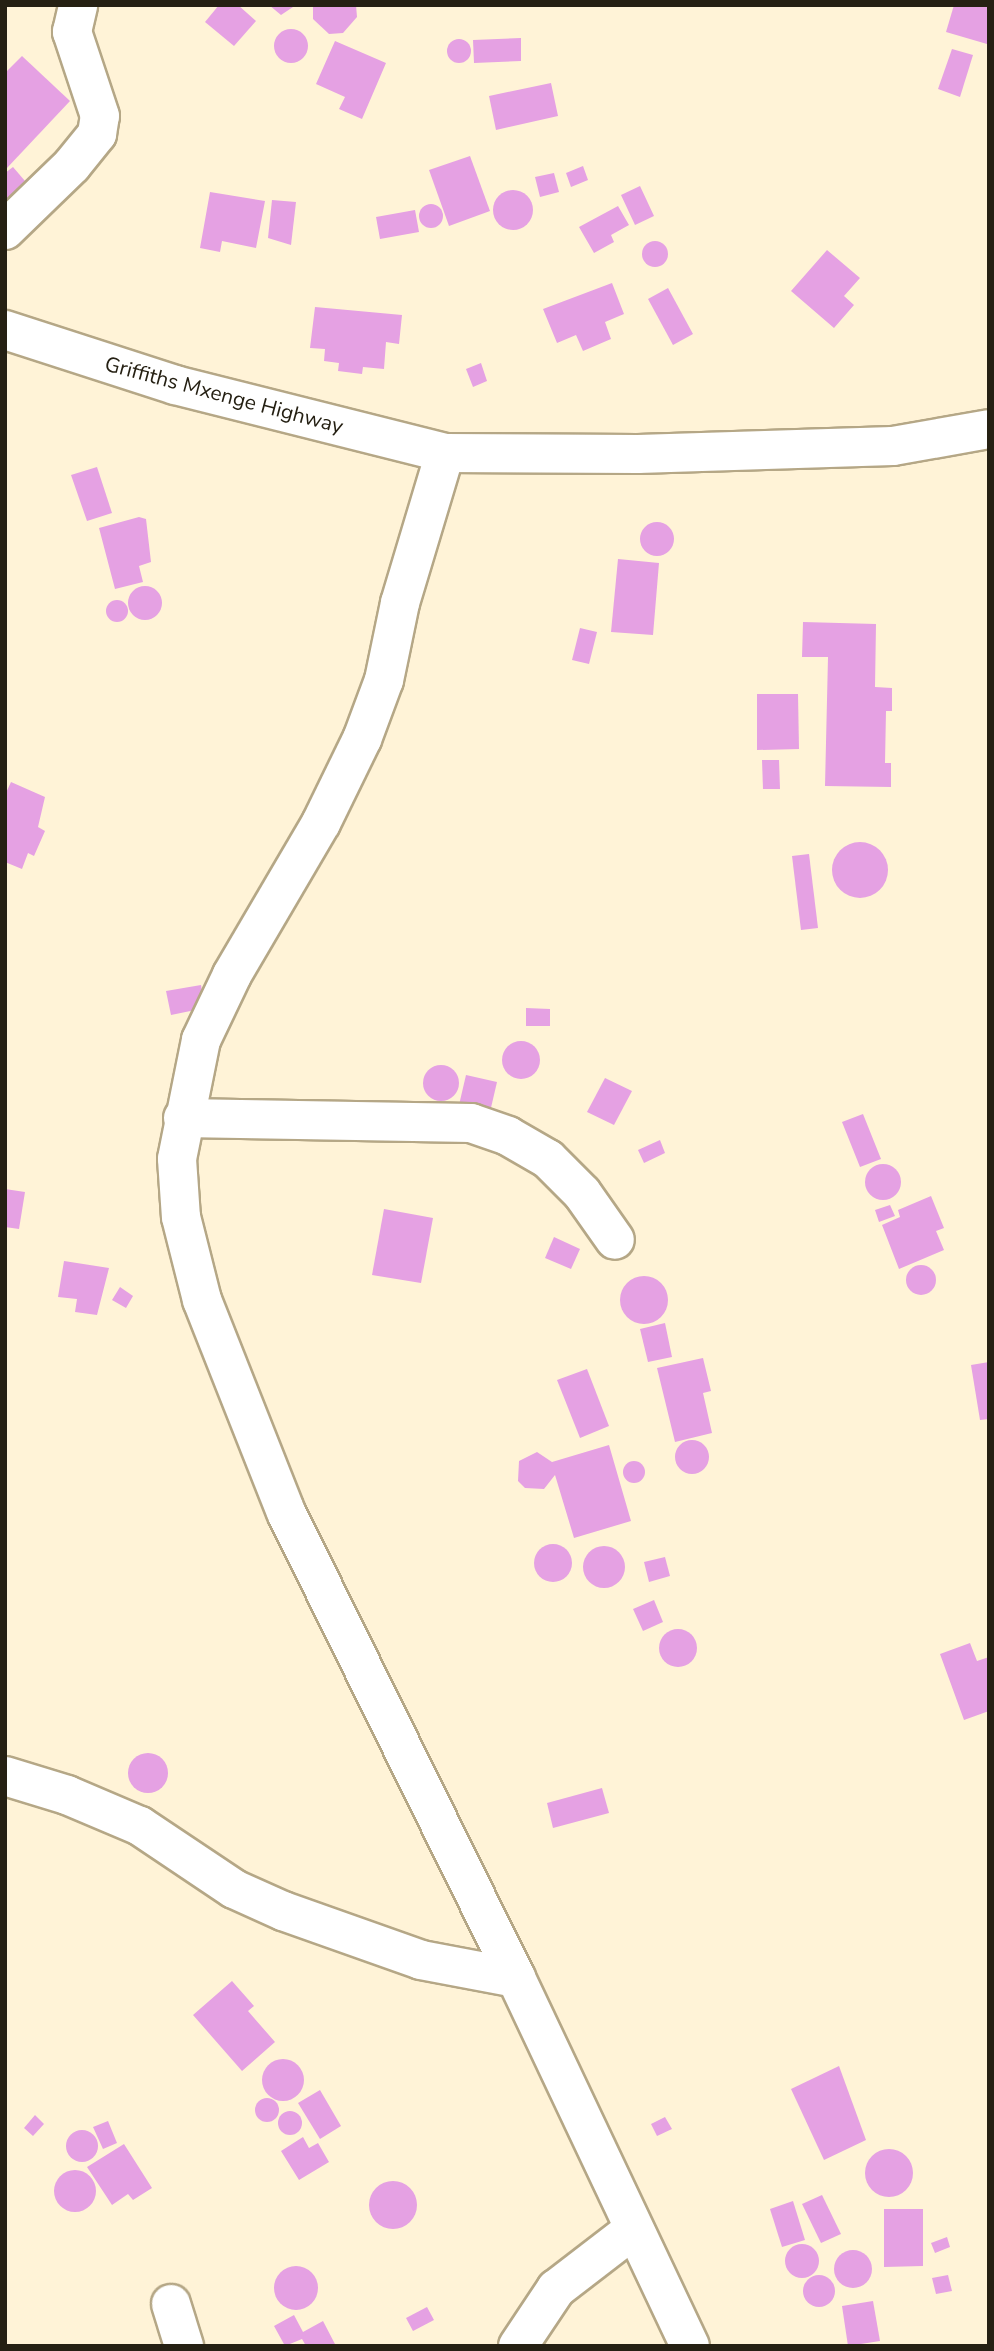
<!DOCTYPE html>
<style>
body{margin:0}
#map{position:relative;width:994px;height:2351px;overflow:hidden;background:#fff3d7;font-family:"Nunito Sans",sans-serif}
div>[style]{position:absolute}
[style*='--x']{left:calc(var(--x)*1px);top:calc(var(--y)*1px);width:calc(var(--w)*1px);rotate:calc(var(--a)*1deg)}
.building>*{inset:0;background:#e5a1e3}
.round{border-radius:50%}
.roads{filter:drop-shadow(2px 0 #b5a786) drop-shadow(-2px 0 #b5a786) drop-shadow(0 2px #b5a786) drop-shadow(0 -2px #b5a786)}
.minor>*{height:38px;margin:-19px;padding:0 19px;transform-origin:19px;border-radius:19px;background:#fff}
span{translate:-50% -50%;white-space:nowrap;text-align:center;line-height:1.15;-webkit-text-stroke:7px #fff;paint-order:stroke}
.street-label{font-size:21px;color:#252013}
.frame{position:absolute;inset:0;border:7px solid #252013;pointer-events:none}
</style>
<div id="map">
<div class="building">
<i style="clip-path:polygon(219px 5px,238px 5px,256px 21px,234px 46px,205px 22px)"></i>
<i style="clip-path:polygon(269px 5px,296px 5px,281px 15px)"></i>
<i style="clip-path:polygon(313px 5px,356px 5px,357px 17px,343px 33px,329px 34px,313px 19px)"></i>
<i style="clip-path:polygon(954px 5px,989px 5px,987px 44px,946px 32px)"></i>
<i class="round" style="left:274px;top:29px;width:34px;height:34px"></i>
<i style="clip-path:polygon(521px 38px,521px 61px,474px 63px,473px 40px)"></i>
<i class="round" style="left:447px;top:39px;width:24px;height:24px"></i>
<i style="clip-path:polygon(335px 41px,386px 63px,362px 119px,339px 109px,345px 97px,316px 84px)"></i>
<i style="clip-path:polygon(952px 49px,973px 55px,960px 97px,938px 89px)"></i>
<i style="clip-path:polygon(22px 56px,70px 101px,7px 168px,5px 73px)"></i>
<i style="clip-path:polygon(551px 83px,558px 116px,496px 130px,489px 96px)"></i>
<i style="clip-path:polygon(470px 156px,490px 211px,449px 226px,429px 170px)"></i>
<i style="clip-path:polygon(583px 166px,588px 180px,571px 187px,566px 173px)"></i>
<i style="clip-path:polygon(13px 167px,31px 188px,5px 208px,5px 173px)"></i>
<i style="clip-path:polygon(554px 173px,559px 192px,540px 197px,535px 177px)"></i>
<i style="clip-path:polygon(640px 186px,654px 216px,635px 225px,621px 195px)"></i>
<i class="round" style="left:493px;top:190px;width:40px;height:40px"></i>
<i style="clip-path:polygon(210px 192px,265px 201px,256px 248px,222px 241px,220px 252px,200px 248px)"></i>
<i style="clip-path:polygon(272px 200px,296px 202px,291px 245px,268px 238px)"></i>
<i class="round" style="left:419px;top:204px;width:24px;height:24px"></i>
<i style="clip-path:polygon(618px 206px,629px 225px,611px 235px,614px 242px,594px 253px,579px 227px)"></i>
<i style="clip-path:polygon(415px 210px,419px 232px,380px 239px,376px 217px)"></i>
<i class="round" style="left:642px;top:241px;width:26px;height:26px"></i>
<i style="clip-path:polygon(827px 250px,860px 278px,844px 296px,854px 305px,834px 328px,791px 291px)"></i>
<i style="clip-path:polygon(612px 283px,624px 314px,605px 322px,611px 339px,583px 351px,576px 335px,557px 343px,543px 309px)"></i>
<i style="clip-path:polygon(668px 288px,693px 334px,673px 345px,648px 299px)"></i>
<i style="clip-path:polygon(315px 307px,402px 315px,399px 344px,386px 342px,384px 369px,363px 367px,362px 374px,338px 371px,339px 363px,324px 361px,325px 349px,310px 348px)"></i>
<i style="clip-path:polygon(481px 363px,487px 381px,473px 387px,466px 369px)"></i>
<i style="clip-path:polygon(97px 467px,112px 513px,87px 521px,71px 475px)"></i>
<i style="clip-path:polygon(139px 517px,146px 519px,151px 562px,139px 566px,143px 582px,115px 589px,99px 528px)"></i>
<i class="round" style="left:640px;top:522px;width:34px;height:34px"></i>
<i style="clip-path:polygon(618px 559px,659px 563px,653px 635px,611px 632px)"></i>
<i class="round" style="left:128px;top:586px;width:34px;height:34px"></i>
<i class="round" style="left:106px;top:600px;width:22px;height:22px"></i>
<i style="clip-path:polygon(803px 622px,876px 624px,875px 687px,892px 688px,892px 711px,886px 711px,885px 763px,891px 763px,891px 787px,825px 786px,828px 657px,802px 657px)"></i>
<i style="clip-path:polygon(580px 628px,597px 632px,589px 664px,572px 660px)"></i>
<i style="clip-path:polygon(757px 694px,798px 694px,799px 749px,757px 750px)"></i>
<i style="clip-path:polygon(762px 760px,779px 760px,780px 789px,763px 789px)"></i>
<i style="clip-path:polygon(11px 782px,45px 797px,38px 827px,45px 831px,34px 856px,28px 853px,22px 869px,5px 862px,5px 795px)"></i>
<i class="round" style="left:832px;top:842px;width:56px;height:56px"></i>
<i style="clip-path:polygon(809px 854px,818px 928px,801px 930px,792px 856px)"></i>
<i style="clip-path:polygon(201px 985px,205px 1008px,171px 1015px,166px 991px)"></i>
<i style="clip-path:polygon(526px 1008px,550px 1009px,550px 1026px,526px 1026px)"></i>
<i class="round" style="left:502px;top:1041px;width:38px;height:38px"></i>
<i class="round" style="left:423px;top:1065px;width:36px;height:36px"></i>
<i style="clip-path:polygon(466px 1075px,497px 1082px,490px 1112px,459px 1105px)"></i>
<i style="clip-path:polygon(605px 1078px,632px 1091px,614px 1125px,587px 1112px)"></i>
<i style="clip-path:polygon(863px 1114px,881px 1159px,860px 1167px,842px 1122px)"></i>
<i style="clip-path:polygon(660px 1140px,665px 1153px,644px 1163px,638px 1150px)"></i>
<i class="round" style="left:865px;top:1164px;width:36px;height:36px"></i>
<i style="clip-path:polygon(5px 1189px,25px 1192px,19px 1229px,5px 1227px)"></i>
<i style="clip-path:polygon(931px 1196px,944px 1228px,936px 1231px,944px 1250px,899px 1269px,882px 1225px,900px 1217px,898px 1210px)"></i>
<i style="clip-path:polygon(890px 1205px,895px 1216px,879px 1222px,875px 1210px)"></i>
<i style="clip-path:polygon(384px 1209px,433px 1218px,421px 1283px,372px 1275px)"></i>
<i style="clip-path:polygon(554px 1237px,580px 1249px,571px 1269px,545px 1258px)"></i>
<i style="clip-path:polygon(64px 1261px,109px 1268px,97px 1315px,75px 1312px,77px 1299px,58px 1297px)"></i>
<i class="round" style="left:906px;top:1265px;width:30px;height:30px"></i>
<i class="round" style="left:620px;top:1276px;width:48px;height:48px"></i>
<i style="clip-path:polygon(120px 1287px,133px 1296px,126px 1308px,112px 1300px)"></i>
<i style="clip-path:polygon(665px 1323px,672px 1357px,648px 1362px,640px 1329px)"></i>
<i style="clip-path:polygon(703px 1358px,711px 1391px,703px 1393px,712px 1433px,675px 1442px,657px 1368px)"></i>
<i style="clip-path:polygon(989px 1362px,989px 1419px,980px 1420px,971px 1365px)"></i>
<i style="clip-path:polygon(587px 1369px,609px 1426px,580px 1438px,557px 1380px)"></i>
<i class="round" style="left:675px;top:1440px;width:34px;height:34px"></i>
<i style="clip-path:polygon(609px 1445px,631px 1521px,574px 1538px,555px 1475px,544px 1489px,525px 1488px,518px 1481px,519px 1461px,537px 1452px,552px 1462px)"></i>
<i class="round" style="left:623px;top:1461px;width:22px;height:22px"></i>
<i class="round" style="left:534px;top:1544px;width:38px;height:38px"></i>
<i class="round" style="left:583px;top:1546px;width:42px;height:42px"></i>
<i style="clip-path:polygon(665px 1557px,670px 1576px,649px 1582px,644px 1562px)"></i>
<i style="clip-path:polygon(654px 1600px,663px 1622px,643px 1631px,633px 1609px)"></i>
<i class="round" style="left:659px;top:1629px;width:38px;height:38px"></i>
<i style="clip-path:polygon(970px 1643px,977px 1661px,989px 1657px,989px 1711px,964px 1720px,940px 1654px)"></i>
<i class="round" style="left:128px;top:1753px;width:40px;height:40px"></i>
<i style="clip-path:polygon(602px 1788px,609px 1813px,553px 1828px,547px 1803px)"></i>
<i style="clip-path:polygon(232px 1981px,254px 2006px,248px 2011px,275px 2042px,242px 2071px,193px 2015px)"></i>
<i class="round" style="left:262px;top:2059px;width:42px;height:42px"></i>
<i style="clip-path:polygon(839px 2066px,866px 2140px,824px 2160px,791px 2089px)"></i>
<i style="clip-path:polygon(320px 2090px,341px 2126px,320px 2139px,298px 2103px)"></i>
<i class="round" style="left:255px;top:2098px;width:24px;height:24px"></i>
<i class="round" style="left:278px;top:2111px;width:24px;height:24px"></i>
<i style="clip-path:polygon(35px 2115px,44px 2124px,33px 2136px,24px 2128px)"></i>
<i style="clip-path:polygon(665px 2117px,672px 2129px,657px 2136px,651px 2124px)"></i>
<i style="clip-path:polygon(108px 2121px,117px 2143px,103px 2149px,93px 2127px)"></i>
<i class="round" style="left:66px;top:2130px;width:32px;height:32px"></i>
<i style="clip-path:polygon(303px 2137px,309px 2148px,318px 2143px,329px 2162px,299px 2180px,281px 2151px)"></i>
<i style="clip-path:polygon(124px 2144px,152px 2188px,133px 2200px,128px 2194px,112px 2205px,87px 2167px)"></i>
<i class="round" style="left:865px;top:2149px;width:48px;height:48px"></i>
<i class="round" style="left:54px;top:2170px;width:42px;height:42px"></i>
<i class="round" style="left:369px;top:2181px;width:48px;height:48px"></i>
<i style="clip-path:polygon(822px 2195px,841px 2234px,821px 2243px,802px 2204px)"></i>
<i style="clip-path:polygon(793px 2201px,805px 2240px,782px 2247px,770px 2209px)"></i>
<i style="clip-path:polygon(884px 2209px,923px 2209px,923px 2266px,884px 2267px)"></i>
<i style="clip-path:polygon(947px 2237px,950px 2247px,935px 2253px,931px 2243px)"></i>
<i class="round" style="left:785px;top:2244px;width:34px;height:34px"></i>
<i class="round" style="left:834px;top:2250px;width:38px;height:38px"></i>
<i class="round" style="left:274px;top:2266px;width:44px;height:44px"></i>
<i style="clip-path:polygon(948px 2275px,952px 2291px,936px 2294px,932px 2278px)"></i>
<i class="round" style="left:803px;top:2275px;width:32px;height:32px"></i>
<i style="clip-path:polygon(873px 2301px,880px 2341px,848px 2346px,842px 2306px)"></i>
<i style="clip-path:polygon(427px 2307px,434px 2320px,413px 2331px,406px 2318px)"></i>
<i style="clip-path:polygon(294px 2315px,303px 2332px,323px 2321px,336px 2346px,306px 2346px,302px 2339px,285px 2346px,274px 2326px)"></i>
</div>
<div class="roads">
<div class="minor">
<i style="--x:5;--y:230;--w:93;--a:-44.1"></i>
<i style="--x:72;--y:165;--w:40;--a:-51"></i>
<i style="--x:97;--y:134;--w:18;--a:-81"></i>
<i style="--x:100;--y:116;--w:89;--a:-108.4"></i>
<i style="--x:72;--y:32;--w:28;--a:-77"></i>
<i style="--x:5;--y:330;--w:179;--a:17.9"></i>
<i style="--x:175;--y:385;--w:278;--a:14.1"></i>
<i style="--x:445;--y:453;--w:193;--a:0.3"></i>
<i style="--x:638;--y:454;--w:255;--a:-1.8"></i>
<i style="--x:893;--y:446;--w:97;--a:-10"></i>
<i style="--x:445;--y:453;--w:157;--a:106.7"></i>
<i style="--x:400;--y:603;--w:79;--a:101.7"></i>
<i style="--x:384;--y:680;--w:63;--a:110.4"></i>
<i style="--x:362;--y:739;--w:93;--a:116"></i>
<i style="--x:321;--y:823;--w:176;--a:120.4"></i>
<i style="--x:232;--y:975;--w:72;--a:115.5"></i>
<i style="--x:201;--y:1040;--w:121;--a:101.4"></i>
<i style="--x:177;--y:1159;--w:58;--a:86.1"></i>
<i style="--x:181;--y:1217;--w:86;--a:75.8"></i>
<i style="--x:202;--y:1300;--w:228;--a:68.4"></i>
<i style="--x:286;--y:1512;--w:520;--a:63.73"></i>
<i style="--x:516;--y:1978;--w:407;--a:64.7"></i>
<i style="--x:183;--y:1118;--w:288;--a:1"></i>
<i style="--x:471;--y:1123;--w:39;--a:19"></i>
<i style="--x:508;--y:1136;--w:46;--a:29.9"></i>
<i style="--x:548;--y:1159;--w:48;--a:45"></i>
<i style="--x:582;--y:1193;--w:57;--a:54.9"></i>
<i style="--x:5;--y:1776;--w:65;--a:17"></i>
<i style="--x:67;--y:1795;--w:79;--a:23"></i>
<i style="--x:140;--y:1826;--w:113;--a:33.8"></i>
<i style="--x:234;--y:1889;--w:54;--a:24.2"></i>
<i style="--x:283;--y:1911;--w:146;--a:19.5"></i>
<i style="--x:421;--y:1960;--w:97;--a:10.7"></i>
<i style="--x:171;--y:2304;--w:44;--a:72.8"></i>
<i style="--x:518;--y:2346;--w:69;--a:-56.3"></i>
<i style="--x:556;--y:2289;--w:98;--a:-37.6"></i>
</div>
</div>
<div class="street-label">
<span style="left:224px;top:395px;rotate:15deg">Griffiths Mxenge Highway</span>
</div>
<div class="frame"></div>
</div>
